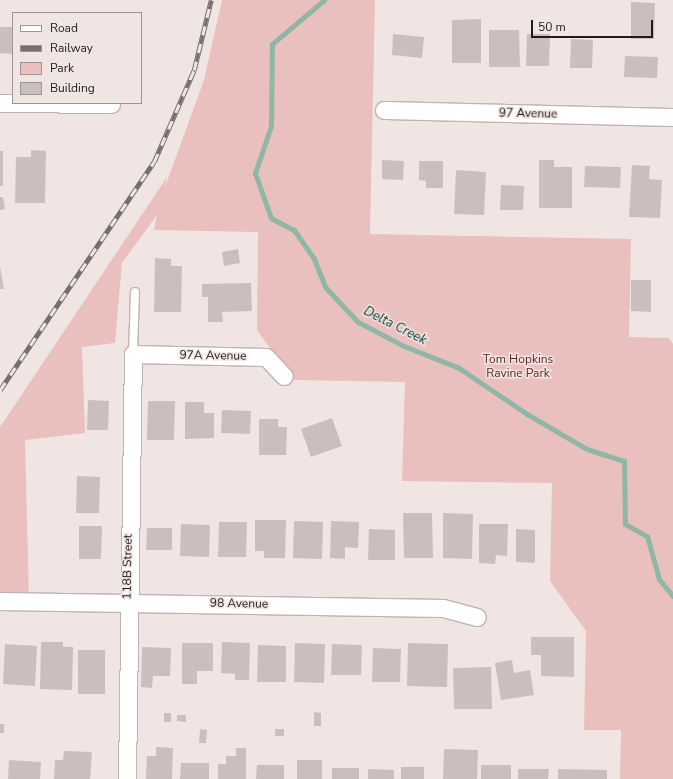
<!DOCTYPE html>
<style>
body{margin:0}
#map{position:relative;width:673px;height:779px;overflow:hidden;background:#f1e5e4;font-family:"Nunito Sans",sans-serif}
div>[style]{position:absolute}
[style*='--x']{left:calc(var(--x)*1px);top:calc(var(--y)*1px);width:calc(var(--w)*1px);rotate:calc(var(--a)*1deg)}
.green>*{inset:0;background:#e9c0bd}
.stream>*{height:5px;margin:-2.5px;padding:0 2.5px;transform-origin:2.5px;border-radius:2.5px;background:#90b6a5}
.building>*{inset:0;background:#cbbfbe}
.roads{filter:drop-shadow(1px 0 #bfb3b2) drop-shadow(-1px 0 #bfb3b2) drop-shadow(0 1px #bfb3b2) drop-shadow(0 -1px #bfb3b2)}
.service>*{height:8px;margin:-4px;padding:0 4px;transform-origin:4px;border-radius:4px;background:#fff}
.minor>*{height:17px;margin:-8.5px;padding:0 8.5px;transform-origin:8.5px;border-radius:8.5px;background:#fff}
.rail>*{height:4.5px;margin-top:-2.25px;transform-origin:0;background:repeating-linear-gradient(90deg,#f1e5e4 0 9px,#776f6f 0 18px);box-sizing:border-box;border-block:1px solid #776f6f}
span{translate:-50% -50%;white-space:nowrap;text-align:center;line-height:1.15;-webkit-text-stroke:3px #f1e5e4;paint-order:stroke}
.street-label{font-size:12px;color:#201b1b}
.park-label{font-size:12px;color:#5b2726}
.water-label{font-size:13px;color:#003625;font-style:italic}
.legend{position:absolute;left:12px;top:12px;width:130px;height:92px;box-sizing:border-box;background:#f1e5e4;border:1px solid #9d9494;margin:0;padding:5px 7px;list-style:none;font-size:12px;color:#201b1b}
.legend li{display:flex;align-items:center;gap:8px;height:20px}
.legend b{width:20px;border:1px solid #9d9494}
.scale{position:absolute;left:531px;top:20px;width:122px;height:18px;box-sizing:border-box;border:2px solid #201b1b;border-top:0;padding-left:5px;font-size:12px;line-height:14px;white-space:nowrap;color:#201b1b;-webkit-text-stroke:3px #f1e5e4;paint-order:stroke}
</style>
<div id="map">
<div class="green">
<i style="clip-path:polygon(222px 0,375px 0,370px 234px,631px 239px,629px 337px,669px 338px,673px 344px,673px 779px,620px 779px,621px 730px,584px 730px,586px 631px,550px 581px,552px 483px,402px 481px,405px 382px,293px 380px,257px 330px,258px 232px,154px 230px,157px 215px,122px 263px,115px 343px,82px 347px,85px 433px,25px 440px,29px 601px,0 601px,0 427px,167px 177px,165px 187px,204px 80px)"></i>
</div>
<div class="stream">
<i style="--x:324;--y:0;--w:68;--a:139.8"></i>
<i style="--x:272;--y:44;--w:82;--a:90.7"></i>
<i style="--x:271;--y:126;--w:50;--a:108.8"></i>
<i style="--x:255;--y:173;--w:48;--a:70.4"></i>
<i style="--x:271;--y:218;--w:26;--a:28"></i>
<i style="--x:294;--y:230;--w:35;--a:55"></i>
<i style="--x:314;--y:259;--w:31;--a:68"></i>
<i style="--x:326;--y:288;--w:47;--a:46.7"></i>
<i style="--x:358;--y:322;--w:52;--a:27.6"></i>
<i style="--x:404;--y:346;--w:59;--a:21.8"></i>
<i style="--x:459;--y:368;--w:82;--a:34.1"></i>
<i style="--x:527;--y:414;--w:69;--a:30.3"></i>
<i style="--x:587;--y:449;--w:39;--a:18"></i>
<i style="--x:624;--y:461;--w:63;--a:89.1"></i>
<i style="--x:625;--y:524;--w:25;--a:29"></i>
<i style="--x:647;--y:536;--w:45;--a:74.4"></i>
<i style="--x:659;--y:579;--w:22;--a:51"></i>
</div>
<div class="building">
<i style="clip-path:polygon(631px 2px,655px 3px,654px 39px,631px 39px)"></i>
<i style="clip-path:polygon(481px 19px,481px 63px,452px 63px,452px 20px)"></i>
<i style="clip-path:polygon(0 27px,13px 27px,13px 54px,0 53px)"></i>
<i style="clip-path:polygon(489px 30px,519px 30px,520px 67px,489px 67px)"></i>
<i style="clip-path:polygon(393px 34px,424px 37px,422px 58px,392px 55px)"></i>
<i style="clip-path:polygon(527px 34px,550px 34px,549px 66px,526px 66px)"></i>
<i style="clip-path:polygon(571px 39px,593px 40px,592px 68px,570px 68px)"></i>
<i style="clip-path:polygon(625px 56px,658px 57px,657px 78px,624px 77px)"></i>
<i style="clip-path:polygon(31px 150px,46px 151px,45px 203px,15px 203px,16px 157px,31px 157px)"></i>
<i style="clip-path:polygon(0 151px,3px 151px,3px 186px,0 186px)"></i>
<i style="clip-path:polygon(382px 160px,404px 161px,403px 180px,382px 179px)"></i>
<i style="clip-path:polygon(539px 160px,554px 160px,554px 167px,572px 167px,572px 208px,539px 208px)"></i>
<i style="clip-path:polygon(419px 161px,443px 161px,443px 188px,426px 188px,426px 181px,419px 180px)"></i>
<i style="clip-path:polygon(632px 165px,650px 166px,649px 179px,662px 180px,660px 218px,629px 217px)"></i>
<i style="clip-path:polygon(585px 166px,621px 167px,620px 188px,584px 187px)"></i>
<i style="clip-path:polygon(456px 170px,486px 172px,484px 215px,454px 214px)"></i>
<i style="clip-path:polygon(501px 185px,524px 186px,523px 210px,500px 210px)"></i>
<i style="clip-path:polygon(0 197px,3px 197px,5px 209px,0 210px)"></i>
<i style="clip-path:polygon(238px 249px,240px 263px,224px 266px,222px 252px)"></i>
<i style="clip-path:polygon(155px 258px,171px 259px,171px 266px,182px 266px,181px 312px,154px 312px)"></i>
<i style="clip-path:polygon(0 267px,4px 289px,0 289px)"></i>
<i style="clip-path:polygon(631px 280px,651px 280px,651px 312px,631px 311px)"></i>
<i style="clip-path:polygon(251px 283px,252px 311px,222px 312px,223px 322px,208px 322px,208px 297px,202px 297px,202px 284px)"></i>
<i style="clip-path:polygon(88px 400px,109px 401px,108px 430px,87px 430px)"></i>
<i style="clip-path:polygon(148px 401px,175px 401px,174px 440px,147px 440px)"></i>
<i style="clip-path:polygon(185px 402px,204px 402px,204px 413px,214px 413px,214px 438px,185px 439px)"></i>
<i style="clip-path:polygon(222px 410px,251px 411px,250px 434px,221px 433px)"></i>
<i style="clip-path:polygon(332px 418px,342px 446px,311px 457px,301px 429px)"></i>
<i style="clip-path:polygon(259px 419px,278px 419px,278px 427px,287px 427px,286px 455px,259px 455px)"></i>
<i style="clip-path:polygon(77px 476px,100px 477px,99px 513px,76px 513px)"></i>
<i style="clip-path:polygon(403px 513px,432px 513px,433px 558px,404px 558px)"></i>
<i style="clip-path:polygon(443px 513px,473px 514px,472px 559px,443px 558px)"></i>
<i style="clip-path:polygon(255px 520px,286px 520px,285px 558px,264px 558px,264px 551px,255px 551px)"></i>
<i style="clip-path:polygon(294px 521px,323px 522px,322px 559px,293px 558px)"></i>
<i style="clip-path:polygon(331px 521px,359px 522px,358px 548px,345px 547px,345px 559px,330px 558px)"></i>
<i style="clip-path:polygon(219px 522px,247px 522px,246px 557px,218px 557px)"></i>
<i style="clip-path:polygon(181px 524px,210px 525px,209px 557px,180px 556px)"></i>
<i style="clip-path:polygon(479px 524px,508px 524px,507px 556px,496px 555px,495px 564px,479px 563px)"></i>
<i style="clip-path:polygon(79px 526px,102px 526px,101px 559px,79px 559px)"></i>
<i style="clip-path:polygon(147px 528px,172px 528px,172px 550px,146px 550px)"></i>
<i style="clip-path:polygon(369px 529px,395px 530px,395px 560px,368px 560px)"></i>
<i style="clip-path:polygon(516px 529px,535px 530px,535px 563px,516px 562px)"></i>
<i style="clip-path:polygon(531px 637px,574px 637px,574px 677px,541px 676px,541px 655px,531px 655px)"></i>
<i style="clip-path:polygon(41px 642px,63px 642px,63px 647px,73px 647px,72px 690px,40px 689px)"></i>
<i style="clip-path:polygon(222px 642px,250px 643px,249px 680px,235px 680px,235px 674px,221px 673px)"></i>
<i style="clip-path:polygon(182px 643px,213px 643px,213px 671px,197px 671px,197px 684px,182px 684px)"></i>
<i style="clip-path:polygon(295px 643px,325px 644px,324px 683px,294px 682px)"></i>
<i style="clip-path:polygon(408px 643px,448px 644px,447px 687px,407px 686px)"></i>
<i style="clip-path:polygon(5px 644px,37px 646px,35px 686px,3px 684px)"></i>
<i style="clip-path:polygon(332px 644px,362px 645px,361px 675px,331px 675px)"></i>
<i style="clip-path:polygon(258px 645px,286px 646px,286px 682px,257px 682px)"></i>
<i style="clip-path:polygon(142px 647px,171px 648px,170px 676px,153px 676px,152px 688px,141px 687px)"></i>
<i style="clip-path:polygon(373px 648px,401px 649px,400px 682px,372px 682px)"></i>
<i style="clip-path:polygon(78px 650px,105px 650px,105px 694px,78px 694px)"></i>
<i style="clip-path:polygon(512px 660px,514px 673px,530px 670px,534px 695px,501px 700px,495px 663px)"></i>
<i style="clip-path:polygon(491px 667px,492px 709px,454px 709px,453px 668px)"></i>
<i style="clip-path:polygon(314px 712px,321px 713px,321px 726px,314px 726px)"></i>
<i style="clip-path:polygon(164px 713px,171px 713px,171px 722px,164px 722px)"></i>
<i style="clip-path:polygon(177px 715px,186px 715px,186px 722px,177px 721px)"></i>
<i style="clip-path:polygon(0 724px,4px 724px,4px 733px,0 733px)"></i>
<i style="clip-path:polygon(200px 729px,207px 730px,206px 743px,199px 743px)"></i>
<i style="clip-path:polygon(275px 729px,284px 729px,284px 736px,275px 736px)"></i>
<i style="clip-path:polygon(156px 747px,173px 748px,172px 779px,146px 779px,147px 756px,156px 756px)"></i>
<i style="clip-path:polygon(236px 748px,246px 748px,246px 779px,218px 779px,218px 764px,226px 764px,226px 756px,236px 756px)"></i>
<i style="clip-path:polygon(444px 749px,478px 750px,477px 779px,443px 779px)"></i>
<i style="clip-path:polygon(64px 751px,92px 752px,90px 779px,54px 779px,55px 760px,63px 760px)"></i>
<i style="clip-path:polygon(9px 760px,41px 762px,40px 779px,8px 779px)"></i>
<i style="clip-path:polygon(297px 760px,322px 760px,322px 779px,297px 779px)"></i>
<i style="clip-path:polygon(181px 763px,209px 763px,209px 779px,180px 779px)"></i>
<i style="clip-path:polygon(257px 765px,284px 765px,284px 779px,256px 779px)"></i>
<i style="clip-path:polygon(481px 765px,511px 765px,511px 779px,481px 779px)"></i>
<i style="clip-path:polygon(401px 767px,424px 767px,424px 779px,401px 779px)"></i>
<i style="clip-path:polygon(332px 768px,359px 768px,359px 779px,332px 779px)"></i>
<i style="clip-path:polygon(368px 769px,394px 770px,394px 779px,368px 779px)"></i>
<i style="clip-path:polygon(518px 769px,549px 769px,548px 779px,518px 779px)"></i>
<i style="clip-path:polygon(558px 769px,607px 770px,607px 779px,558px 779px)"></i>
</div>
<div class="roads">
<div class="service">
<i style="--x:133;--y:354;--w:62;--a:-88.2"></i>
</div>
<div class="minor">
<i style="--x:0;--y:103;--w:111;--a:0.5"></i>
<i style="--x:384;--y:110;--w:289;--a:1.4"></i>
<i style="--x:0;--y:601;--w:443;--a:0.9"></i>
<i style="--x:443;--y:608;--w:35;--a:15"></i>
<i style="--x:127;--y:779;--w:425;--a:-89.2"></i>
<i style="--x:133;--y:354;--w:133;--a:1.3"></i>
<i style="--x:266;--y:357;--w:26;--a:47"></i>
</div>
</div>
<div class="rail">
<i style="--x:0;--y:390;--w:275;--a:-56"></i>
<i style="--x:154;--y:162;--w:100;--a:-66.5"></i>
<i style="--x:194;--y:70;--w:72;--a:-76.3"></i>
</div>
<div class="street-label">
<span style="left:528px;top:114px;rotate:1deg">97 Avenue</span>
<span style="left:213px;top:356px;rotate:1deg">97A Avenue</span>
<span style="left:128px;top:567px;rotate:-89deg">118B Street</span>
<span style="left:239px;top:604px;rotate:1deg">98 Avenue</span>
</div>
<div class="park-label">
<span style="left:518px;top:367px">Tom Hopkins<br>Ravine Park</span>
</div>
<div class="water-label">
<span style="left:395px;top:326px;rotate:27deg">Delta Creek</span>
</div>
<ul class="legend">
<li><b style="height:5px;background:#fff"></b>Road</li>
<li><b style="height:5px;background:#776f6f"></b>Railway</li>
<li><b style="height:11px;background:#e9c0bd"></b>Park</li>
<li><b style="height:11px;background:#cbbfbe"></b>Building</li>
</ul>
<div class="scale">50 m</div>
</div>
